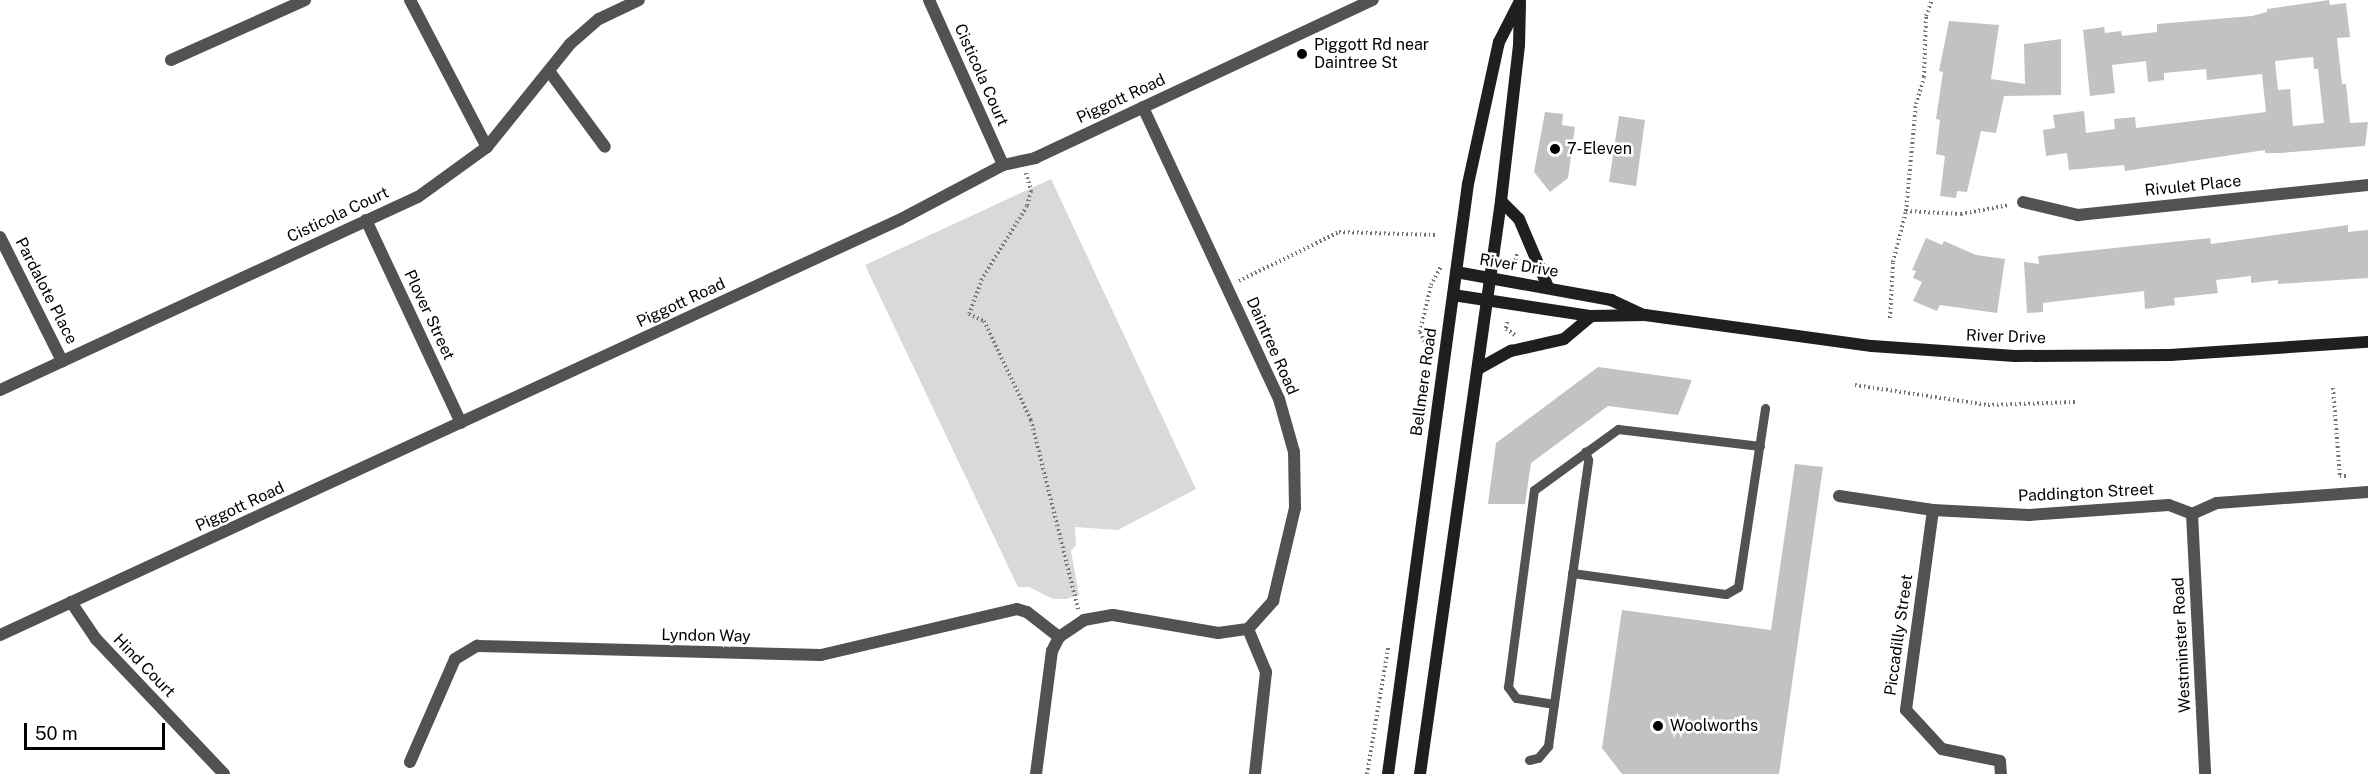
<!DOCTYPE html>
<style>
body{margin:0}
#map{position:relative;width:2368px;height:774px;overflow:hidden;background:#fff;font-family:"Public Sans",sans-serif}
div>[style]{position:absolute}
[style*='--x']{left:calc(var(--x)*1px);top:calc(var(--y)*1px);width:calc(var(--w)*1px);rotate:calc(var(--a)*1deg)}
.green>*{inset:0;background:#d9d9d9}
.building>*{inset:0;background:#c2c2c2}
.path>*{height:4px;margin-top:-2px;transform-origin:0;background:repeating-linear-gradient(90deg,#747474 0 1.5px,transparent 0 4.5px)}
.lane>*{height:9px;margin:-4.5px;padding:0 4.5px;transform-origin:4.5px;border-radius:4.5px;background:#525252}
.street>*{height:12px;margin:-6px;padding:0 6px;transform-origin:6px;border-radius:6px;background:#525252}
.secondary>*{height:12px;margin:-6px;padding:0 6px;transform-origin:6px;border-radius:6px;background:#1f1f1f}
.dots>*{width:16px;height:16px;translate:-50% -50%;box-sizing:border-box;border:3px solid #fff;border-radius:50%}
span{translate:-50% -50%;white-space:nowrap;text-align:center;line-height:1.15;-webkit-text-stroke:5px #fff;paint-order:stroke}
.poi-label{font-size:16px;color:#000}
.left{translate:0 -50%;text-align:left}
.street-label{font-size:16px;color:#000}
.scale{position:absolute;left:24px;top:723px;width:141px;height:27px;box-sizing:border-box;border:3px solid #000;border-top:0;padding-left:8px;font-size:18px;line-height:21px;white-space:nowrap;color:#000;-webkit-text-stroke:4px #fff;paint-order:stroke}
</style>
<div id="map">
<div class="green">
<i style="clip-path:polygon(1051px 179px,1196px 489px,1118px 530px,1075px 527px,1076px 545px,1071px 551px,1079px 595px,1066px 599px,1053px 599px,1029px 587px,1018px 587px,865px 265px)"></i>
</div>
<div class="building">
<i style="clip-path:polygon(evenodd,2329px 0,2330px 5px,2346px 3px,2350px 37px,2337px 38px,2342px 84px,2346px 84px,2350px 123px,2368px 122px,2365px 146px,2281px 153px,2265px 153px,2265px 150px,2125px 171px,2124px 165px,2069px 170px,2067px 153px,2046px 156px,2043px 130px,2055px 128px,2053px 115px,2084px 111px,2086px 133px,2115px 129px,2114px 119px,2135px 117px,2136px 128px,2266px 112px,2262px 74px,2207px 80px,2206px 69px,2164px 73px,2164px 80px,2148px 82px,2146px 61px,2112px 65px,2115px 93px,2090px 96px,2083px 30px,2104px 27px,2105px 33px,2121px 31px,2122px 36px,2157px 32px,2157px 24px,2252px 16px,2267px 12px,2267px 9px,2329px 0,2313px 57px,2314px 69px,2318px 69px,2324px 123px,2293px 126px,2290px 89px,2278px 90px,2275px 61px,2313px 57px)"></i>
<i style="clip-path:polygon(1949px 21px,1999px 25px,1991px 79px,2025px 84px,2024px 44px,2061px 39px,2061px 95px,2004px 96px,1996px 133px,1981px 131px,1967px 192px,1957px 191px,1956px 198px,1940px 196px,1945px 156px,1936px 154px,1940px 120px,1936px 119px,1943px 72px,1939px 71px)"></i>
<i style="clip-path:polygon(1545px 112px,1563px 114px,1562px 125px,1575px 127px,1568px 178px,1550px 192px,1534px 172px)"></i>
<i style="clip-path:polygon(1619px 116px,1645px 120px,1636px 186px,1609px 182px)"></i>
<i style="clip-path:polygon(2348px 225px,2348px 232px,2368px 230px,2368px 278px,2278px 284px,2278px 280px,2251px 283px,2251px 276px,2216px 280px,2218px 293px,2174px 298px,2175px 305px,2145px 309px,2144px 291px,2043px 303px,2043px 312px,2027px 313px,2024px 262px,2039px 264px,2038px 256px,2210px 238px,2211px 244px)"></i>
<i style="clip-path:polygon(1926px 238px,1942px 245px,1944px 241px,1976px 255px,2005px 259px,1997px 313px,1940px 305px,1937px 311px,1913px 301px,1922px 282px,1913px 278px,1916px 271px,1912px 270px)"></i>
<i style="clip-path:polygon(1598px 367px,1692px 380px,1678px 415px,1608px 406px,1531px 463px,1525px 504px,1488px 504px,1496px 443px)"></i>
<i style="clip-path:polygon(1795px 464px,1823px 467px,1779px 774px,1622px 774px,1602px 748px,1622px 610px,1771px 630px)"></i>
</div>
<div class="path">
<i style="--x:1026;--y:173;--w:19;--a:74"></i>
<i style="--x:1031;--y:191;--w:16;--a:105"></i>
<i style="--x:1027;--y:206;--w:86;--a:121.7"></i>
<i style="--x:982;--y:279;--w:37;--a:110"></i>
<i style="--x:969;--y:314;--w:17;--a:25"></i>
<i style="--x:984;--y:321;--w:110;--a:64.6"></i>
<i style="--x:1031;--y:420;--w:195;--a:76"></i>
<i style="--x:1906;--y:211;--w:55;--a:3.1"></i>
<i style="--x:1961;--y:214;--w:49;--a:-10.6"></i>
<i style="--x:1514;--y:269;--w:16;--a:-79"></i>
<i style="--x:1239;--y:281;--w:111;--a:-26.1"></i>
<i style="--x:1339;--y:232;--w:98;--a:1.8"></i>
<i style="--x:1890;--y:318;--w:56;--a:-86.9"></i>
<i style="--x:1893;--y:262;--w:53;--a:-75.7"></i>
<i style="--x:1906;--y:211;--w:107;--a:-84.7"></i>
<i style="--x:1916;--y:104;--w:28;--a:-73"></i>
<i style="--x:1924;--y:77;--w:61;--a:-88.1"></i>
<i style="--x:1926;--y:16;--w:17;--a:-69"></i>
<i style="--x:1507;--y:322;--w:7;--a:98"></i>
<i style="--x:1506;--y:329;--w:11;--a:34"></i>
<i style="--x:1430;--y:354;--w:24;--a:-114"></i>
<i style="--x:1420;--y:332;--w:48;--a:-76.8"></i>
<i style="--x:1431;--y:285;--w:21;--a:-62"></i>
<i style="--x:1855;--y:385;--w:134;--a:8.6"></i>
<i style="--x:1988;--y:405;--w:87;--a:-2"></i>
<i style="--x:2333;--y:388;--w:88;--a:85.5"></i>
<i style="--x:2340;--y:476;--w:7;--a:0"></i>
<i style="--x:1367;--y:774;--w:128;--a:-80.5"></i>
</div>
<div class="lane">
<i style="--x:1572;--y:573;--w:155;--a:7.8"></i>
<i style="--x:1726;--y:594;--w:14;--a:-30"></i>
<i style="--x:1738;--y:587;--w:181;--a:-81.4"></i>
<i style="--x:1554;--y:704;--w:38;--a:-171"></i>
<i style="--x:1516;--y:698;--w:14;--a:-126"></i>
<i style="--x:1508;--y:687;--w:199;--a:-82.5"></i>
<i style="--x:1534;--y:490;--w:104;--a:-36"></i>
<i style="--x:1618;--y:429;--w:143;--a:6.8"></i>
<i style="--x:1529;--y:760;--w:9;--a:-13"></i>
<i style="--x:1538;--y:758;--w:16;--a:-50"></i>
<i style="--x:1548;--y:746;--w:289;--a:-82"></i>
<i style="--x:1588;--y:460;--w:9;--a:-108"></i>
</div>
<div class="street">
<i style="--x:410;--y:0;--w:166;--a:62.4"></i>
<i style="--x:929;--y:0;--w:181;--a:65.8"></i>
<i style="--x:171;--y:60;--w:147;--a:-24.1"></i>
<i style="--x:549;--y:71;--w:94;--a:53.6"></i>
<i style="--x:2023;--y:202;--w:57;--a:13.3"></i>
<i style="--x:2078;--y:215;--w:292;--a:-5.9"></i>
<i style="--x:366;--y:220;--w:224;--a:64.9"></i>
<i style="--x:0;--y:237;--w:139;--a:63.4"></i>
<i style="--x:0;--y:390;--w:460;--a:-24.8"></i>
<i style="--x:418;--y:197;--w:85;--a:-35.9"></i>
<i style="--x:487;--y:147;--w:132;--a:-51.1"></i>
<i style="--x:570;--y:44;--w:38;--a:-41"></i>
<i style="--x:599;--y:19;--w:44;--a:-25.4"></i>
<i style="--x:1839;--y:496;--w:95;--a:8.5"></i>
<i style="--x:1933;--y:510;--w:96;--a:3"></i>
<i style="--x:2029;--y:515;--w:140;--a:-4.1"></i>
<i style="--x:2169;--y:505;--w:25;--a:21"></i>
<i style="--x:2192;--y:514;--w:27;--a:-24"></i>
<i style="--x:2217;--y:503;--w:151;--a:-4.2"></i>
<i style="--x:1933;--y:510;--w:202;--a:97.7"></i>
<i style="--x:1906;--y:710;--w:53;--a:47.3"></i>
<i style="--x:1942;--y:749;--w:59;--a:11.7"></i>
<i style="--x:2000;--y:761;--w:13;--a:86"></i>
<i style="--x:2192;--y:514;--w:260;--a:87.1"></i>
<i style="--x:71;--y:602;--w:45;--a:56"></i>
<i style="--x:96;--y:639;--w:186;--a:46.5"></i>
<i style="--x:1248;--y:629;--w:47;--a:67.3"></i>
<i style="--x:1266;--y:672;--w:103;--a:96.2"></i>
<i style="--x:0;--y:635;--w:992;--a:-24.78"></i>
<i style="--x:901;--y:219;--w:115;--a:-27.9"></i>
<i style="--x:1003;--y:165;--w:33;--a:-12"></i>
<i style="--x:1035;--y:158;--w:373;--a:-25.1"></i>
<i style="--x:410;--y:762;--w:112;--a:-66.4"></i>
<i style="--x:455;--y:659;--w:26;--a:-31"></i>
<i style="--x:477;--y:646;--w:344;--a:1.5"></i>
<i style="--x:821;--y:655;--w:201;--a:-13.2"></i>
<i style="--x:1017;--y:609;--w:10;--a:17"></i>
<i style="--x:1027;--y:612;--w:41;--a:38"></i>
<i style="--x:1036;--y:774;--w:124;--a:-82.6"></i>
<i style="--x:1052;--y:651;--w:16;--a:-63"></i>
<i style="--x:1059;--y:637;--w:30;--a:-34"></i>
<i style="--x:1084;--y:620;--w:29;--a:-10"></i>
<i style="--x:1113;--y:615;--w:107;--a:9.7"></i>
<i style="--x:1218;--y:633;--w:30;--a:-8"></i>
<i style="--x:1248;--y:629;--w:38;--a:-48"></i>
<i style="--x:1273;--y:601;--w:96;--a:-76.7"></i>
<i style="--x:1295;--y:508;--w:56;--a:-91"></i>
<i style="--x:1294;--y:452;--w:55;--a:-105.8"></i>
<i style="--x:1279;--y:399;--w:322;--a:-115"></i>
</div>
<div class="secondary">
<i style="--x:1501;--y:201;--w:25;--a:45"></i>
<i style="--x:1519;--y:219;--w:74;--a:66.9"></i>
<i style="--x:1456;--y:272;--w:158;--a:10.2"></i>
<i style="--x:1611;--y:300;--w:35;--a:25"></i>
<i style="--x:1453;--y:295;--w:140;--a:8.7"></i>
<i style="--x:1591;--y:316;--w:54;--a:-1.1"></i>
<i style="--x:1645;--y:315;--w:229;--a:7.8"></i>
<i style="--x:1872;--y:346;--w:143;--a:4"></i>
<i style="--x:2015;--y:356;--w:155;--a:-0.4"></i>
<i style="--x:2170;--y:355;--w:198;--a:-3.8"></i>
<i style="--x:1478;--y:369;--w:38;--a:-29"></i>
<i style="--x:1511;--y:351;--w:54;--a:-12.8"></i>
<i style="--x:1564;--y:339;--w:35;--a:-40"></i>
<i style="--x:1388;--y:774;--w:595;--a:-82.28"></i>
<i style="--x:1468;--y:184;--w:145;--a:-77.7"></i>
<i style="--x:1499;--y:42;--w:46;--a:-62.9"></i>
<i style="--x:1420;--y:774;--w:579;--a:-81.95"></i>
<i style="--x:1501;--y:201;--w:157;--a:-83.4"></i>
<i style="--x:1519;--y:45;--w:41;--a:-88.6"></i>
</div>
<div class="dots">
<i style="left:1302px;top:54px;background:#000"></i>
<i style="left:1555px;top:149px;background:#000"></i>
<i style="left:1658px;top:726px;background:#000"></i>
</div>
<div class="poi-label">
<span class="left" style="left:1314px;top:54px">Piggott Rd near<br>Daintree St</span>
<span class="left" style="left:1567px;top:149px">7-Eleven</span>
<span class="left" style="left:1670px;top:726px">Woolworths</span>
</div>
<div class="street-label">
<span style="left:981px;top:75px;rotate:66deg">Cisticola Court</span>
<span style="left:1121px;top:99px;rotate:-25deg">Piggott Road</span>
<span style="left:2193px;top:186px;rotate:-6deg">Rivulet Place</span>
<span style="left:338px;top:215px;rotate:-25deg">Cisticola Court</span>
<span style="left:1519px;top:266px;rotate:9deg">River Drive</span>
<span style="left:46px;top:291px;rotate:63deg">Pardalote Place</span>
<span style="left:681px;top:303px;rotate:-25deg">Piggott Road</span>
<span style="left:429px;top:315px;rotate:65deg">Plover Street</span>
<span style="left:2006px;top:337px;rotate:2deg">River Drive</span>
<span style="left:1272px;top:346px;rotate:66deg">Daintree Road</span>
<span style="left:1424px;top:382px;rotate:-82deg">Bellmere Road</span>
<span style="left:2086px;top:493px;rotate:-3deg">Paddington Street</span>
<span style="left:240px;top:507px;rotate:-25deg">Piggott Road</span>
<span style="left:1899px;top:635px;rotate:-82deg">Piccadilly Street</span>
<span style="left:706px;top:636px;rotate:1deg">Lyndon Way</span>
<span style="left:2182px;top:645px;rotate:-93deg">Westminster Road</span>
<span style="left:144px;top:666px;rotate:46deg">Hind Court</span>
</div>
<div class="scale">50 m</div>
</div>
